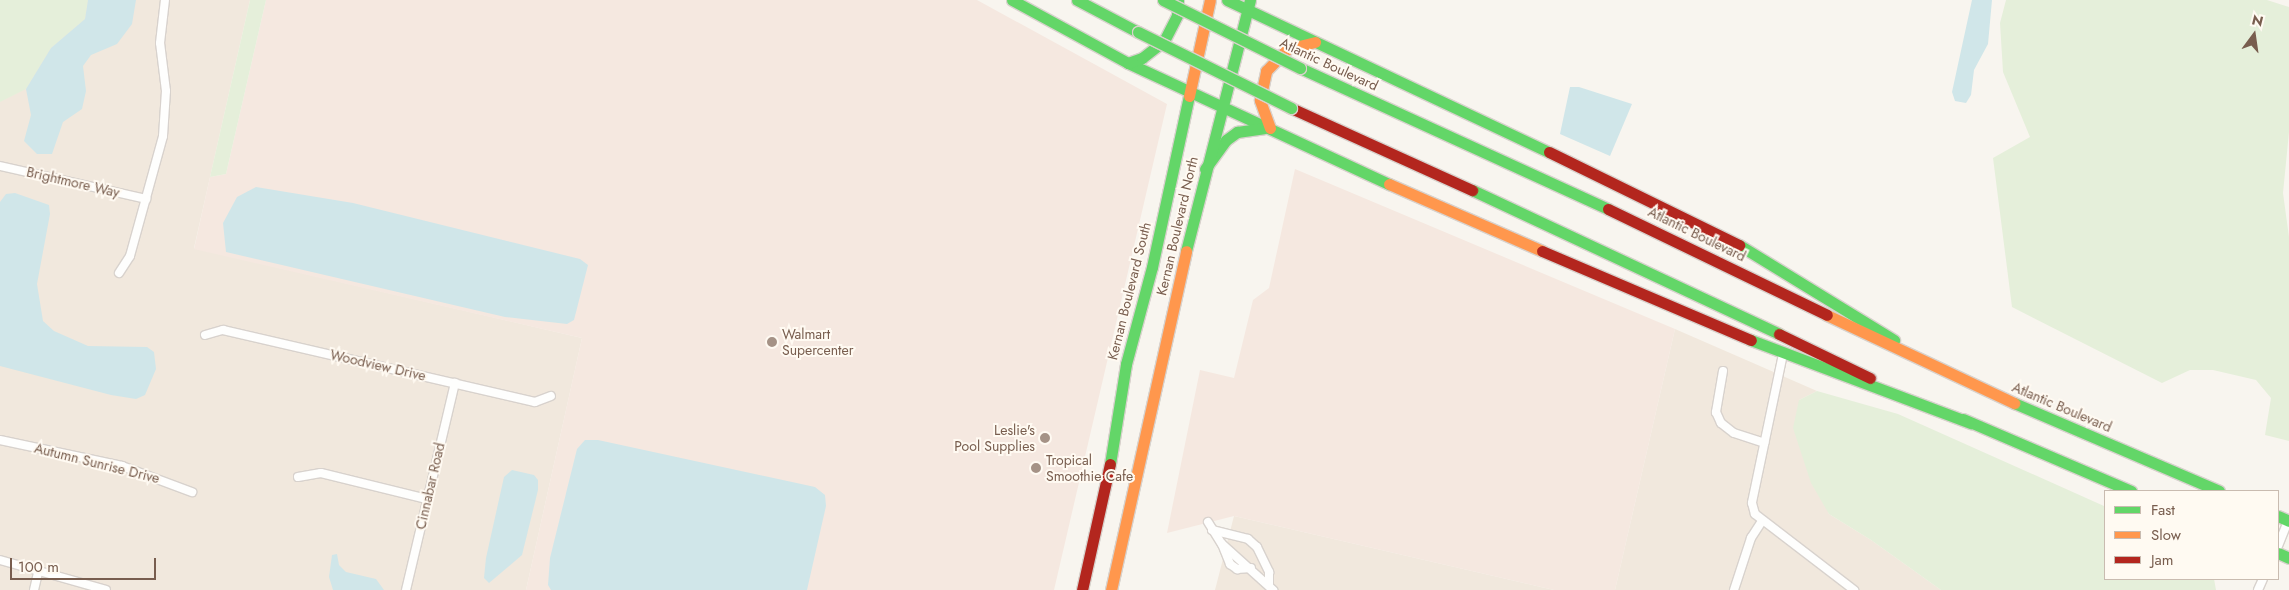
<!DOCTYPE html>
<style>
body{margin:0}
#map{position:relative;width:2289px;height:590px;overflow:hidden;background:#f8f5ef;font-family:Jost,sans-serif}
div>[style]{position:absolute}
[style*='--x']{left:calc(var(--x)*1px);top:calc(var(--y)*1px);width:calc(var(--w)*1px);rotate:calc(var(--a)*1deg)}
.residential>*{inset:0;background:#f1e8dd}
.commercial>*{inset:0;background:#f5e8e0}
.green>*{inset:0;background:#e5efda}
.water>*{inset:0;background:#d0e6e9}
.roads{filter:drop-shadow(1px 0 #d8d2cd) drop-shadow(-1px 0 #d8d2cd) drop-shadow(0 1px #d8d2cd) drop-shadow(0 -1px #d8d2cd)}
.street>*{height:8px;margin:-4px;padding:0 4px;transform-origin:4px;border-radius:4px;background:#fefefd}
.fast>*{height:11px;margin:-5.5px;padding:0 5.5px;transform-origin:5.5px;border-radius:5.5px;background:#63d668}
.slow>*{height:11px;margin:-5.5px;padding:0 5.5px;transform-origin:5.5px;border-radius:5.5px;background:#ff974d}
.jam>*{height:11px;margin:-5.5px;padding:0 5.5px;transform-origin:5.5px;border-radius:5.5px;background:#b3261e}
.bridges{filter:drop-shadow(1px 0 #dad1cc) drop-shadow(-1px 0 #dad1cc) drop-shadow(0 1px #dad1cc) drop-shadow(0 -1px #dad1cc)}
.fast-bridge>*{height:11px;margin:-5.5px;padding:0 5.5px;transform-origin:5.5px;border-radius:5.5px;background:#63d668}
.dots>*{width:14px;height:14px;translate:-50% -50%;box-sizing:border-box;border:2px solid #fffaf2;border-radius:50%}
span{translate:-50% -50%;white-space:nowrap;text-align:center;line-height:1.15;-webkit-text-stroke:4px #fffaf2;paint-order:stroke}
.street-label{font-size:14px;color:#785d4e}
.poi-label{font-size:14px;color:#785d4e}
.left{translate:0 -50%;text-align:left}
.right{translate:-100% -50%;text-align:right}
.legend{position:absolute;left:2104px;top:490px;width:175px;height:90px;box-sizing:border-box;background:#fffaf2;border:1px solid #c9bbb0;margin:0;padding:6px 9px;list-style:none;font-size:15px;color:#785d4e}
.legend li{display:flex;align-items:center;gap:10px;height:25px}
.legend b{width:25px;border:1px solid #c9bbb0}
.north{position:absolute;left:2229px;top:10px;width:50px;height:50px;-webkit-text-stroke:4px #fffaf2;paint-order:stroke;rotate:14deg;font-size:14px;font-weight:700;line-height:20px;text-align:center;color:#785d4e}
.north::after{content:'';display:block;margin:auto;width:18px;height:22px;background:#785d4e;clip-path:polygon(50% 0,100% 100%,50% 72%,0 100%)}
.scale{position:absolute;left:10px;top:558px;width:146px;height:22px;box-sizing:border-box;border:2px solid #785d4e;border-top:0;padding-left:6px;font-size:15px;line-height:18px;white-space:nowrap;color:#785d4e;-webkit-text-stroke:4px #fffaf2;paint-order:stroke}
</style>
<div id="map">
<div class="residential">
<i style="clip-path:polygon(0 0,250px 0,194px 248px,582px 338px,526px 590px,0 590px)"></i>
<i style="clip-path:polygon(1675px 329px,1817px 391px,1799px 400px,1829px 514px,1871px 540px,1941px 590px,1615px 590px)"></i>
<i style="clip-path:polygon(1234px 516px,1554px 590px,1215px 590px)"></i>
</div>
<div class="commercial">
<i style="clip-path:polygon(266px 0,977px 0,1167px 104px,1054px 590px,526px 590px,582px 338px,194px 249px,210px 177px,226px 174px)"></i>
<i style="clip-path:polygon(1295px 169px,1675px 329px,1615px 590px,1554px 590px,1234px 516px,1167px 533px,1200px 370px,1234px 378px,1253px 300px,1269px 288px)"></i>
</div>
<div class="green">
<i style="clip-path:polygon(0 0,88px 0,85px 19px,51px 48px,26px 89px,0 102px)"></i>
<i style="clip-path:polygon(250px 0,266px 0,226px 174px,210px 177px)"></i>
<i style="clip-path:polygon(2006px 0,2267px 0,2289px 7px,2289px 132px,2283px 193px,2289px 237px,2289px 441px,2265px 435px,2271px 398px,2256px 380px,2213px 370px,2190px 370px,2162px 383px,2012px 307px,1993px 158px,2030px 137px,2003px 72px,2000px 23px)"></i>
<i style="clip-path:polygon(1817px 391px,1898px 414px,2104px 506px,2105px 579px,2214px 579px,2216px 590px,1941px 590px,1871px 540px,1829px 514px,1811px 483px,1793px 428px,1799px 400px)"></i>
</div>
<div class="water">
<i style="clip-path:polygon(88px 0,136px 0,132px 24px,117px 44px,91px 55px,83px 66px,86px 91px,82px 109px,63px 122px,52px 154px,37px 154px,24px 141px,31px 115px,26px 89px,51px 48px,85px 19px)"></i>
<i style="clip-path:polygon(1972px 0,1992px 0,1988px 44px,1974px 70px,1971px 95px,1966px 103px,1955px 101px,1952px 92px)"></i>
<i style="clip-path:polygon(1570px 87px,1579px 87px,1632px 104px,1610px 156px,1560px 134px)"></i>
<i style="clip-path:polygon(256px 187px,353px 203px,580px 259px,588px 265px,574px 320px,567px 324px,505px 317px,226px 252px,223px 223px,237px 197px)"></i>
<i style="clip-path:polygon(15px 193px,49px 205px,50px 214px,37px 284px,43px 321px,54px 331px,88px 346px,147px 347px,154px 352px,156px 369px,145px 395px,136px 399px,111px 395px,0 366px,0 202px,6px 194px)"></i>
<i style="clip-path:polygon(585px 440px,598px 440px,815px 487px,825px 495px,826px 506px,807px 590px,551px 590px,548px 585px,550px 558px,577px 449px)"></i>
<i style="clip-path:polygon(512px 470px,534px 475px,538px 480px,538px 490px,522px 555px,489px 583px,484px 578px,486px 558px,504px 477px)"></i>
<i style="clip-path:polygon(337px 554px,339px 565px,346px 572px,376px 579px,384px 590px,333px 590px,329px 577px,332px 555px)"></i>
</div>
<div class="roads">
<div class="street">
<i style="--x:0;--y:166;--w:150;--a:12.7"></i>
<i style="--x:119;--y:273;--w:20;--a:-57"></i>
<i style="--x:130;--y:256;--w:124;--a:-74.6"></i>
<i style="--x:163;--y:136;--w:45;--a:-86.2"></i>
<i style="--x:166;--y:91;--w:48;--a:-97.1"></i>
<i style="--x:160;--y:43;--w:43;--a:-83.4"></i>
<i style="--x:205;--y:335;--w:19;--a:-16"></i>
<i style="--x:223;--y:330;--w:320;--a:13"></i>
<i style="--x:535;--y:402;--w:17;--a:-21"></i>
<i style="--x:1783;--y:354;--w:152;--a:101.8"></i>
<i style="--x:1752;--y:503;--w:11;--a:75"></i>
<i style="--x:1755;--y:514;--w:125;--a:37.5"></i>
<i style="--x:1723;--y:371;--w:42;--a:99.7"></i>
<i style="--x:1716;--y:412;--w:12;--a:66"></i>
<i style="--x:1721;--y:423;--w:16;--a:38"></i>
<i style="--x:1734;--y:433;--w:32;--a:18"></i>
<i style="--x:0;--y:440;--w:125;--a:12"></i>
<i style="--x:122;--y:466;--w:75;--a:20.4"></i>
<i style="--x:298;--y:477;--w:23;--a:-10"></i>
<i style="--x:321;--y:473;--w:109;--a:13.8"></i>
<i style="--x:1208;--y:522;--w:26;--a:58"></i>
<i style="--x:1222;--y:544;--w:69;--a:42"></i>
<i style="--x:1212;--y:530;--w:37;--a:14"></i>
<i style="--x:1248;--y:539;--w:12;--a:42"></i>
<i style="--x:1257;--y:547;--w:28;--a:64"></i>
<i style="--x:1269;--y:572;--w:12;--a:90"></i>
<i style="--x:1222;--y:544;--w:22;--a:68"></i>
<i style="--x:1230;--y:564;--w:9;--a:36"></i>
<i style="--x:1237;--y:569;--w:14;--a:-4"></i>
<i style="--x:2278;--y:546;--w:29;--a:-68"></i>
<i style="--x:0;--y:560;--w:110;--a:15.8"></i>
<i style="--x:34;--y:590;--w:22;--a:-77"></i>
<i style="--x:406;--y:590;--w:213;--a:-76.7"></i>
<i style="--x:1734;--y:590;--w:55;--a:-71.9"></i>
<i style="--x:1751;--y:538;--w:20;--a:-57"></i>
<i style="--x:2258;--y:590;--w:12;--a:-66"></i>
</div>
<div class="fast">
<i style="--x:1012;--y:0;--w:132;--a:28.5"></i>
<i style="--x:1128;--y:63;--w:288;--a:24.9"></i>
<i style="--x:1077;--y:0;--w:69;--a:27.7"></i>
<i style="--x:1227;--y:0;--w:356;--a:25.3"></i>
<i style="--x:1128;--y:63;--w:15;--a:-20"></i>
<i style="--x:1142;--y:58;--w:28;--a:-38"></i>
<i style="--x:1164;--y:41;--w:29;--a:-63"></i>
<i style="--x:1177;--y:15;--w:15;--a:-86"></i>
<i style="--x:1300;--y:68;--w:339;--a:24.6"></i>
<i style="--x:1205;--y:169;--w:36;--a:-54"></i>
<i style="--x:1226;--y:140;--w:14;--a:-36"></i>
<i style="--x:1237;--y:132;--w:27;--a:-8"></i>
<i style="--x:1472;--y:190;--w:339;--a:25.1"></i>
<i style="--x:1739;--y:245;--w:182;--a:31.5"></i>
<i style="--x:1186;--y:251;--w:259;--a:-75.7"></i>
<i style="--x:1751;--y:340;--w:235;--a:20.7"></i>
<i style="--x:2014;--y:403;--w:223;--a:23.2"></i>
<i style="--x:1963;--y:419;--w:183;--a:23.2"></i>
<i style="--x:1110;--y:464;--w:101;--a:-80.9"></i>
<i style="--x:1126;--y:364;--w:100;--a:-75"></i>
<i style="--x:1152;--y:267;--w:175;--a:-77.8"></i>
<i style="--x:2278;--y:516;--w:12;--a:24"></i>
<i style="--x:2278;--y:553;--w:12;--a:24"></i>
</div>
<div class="slow">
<i style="--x:1189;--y:96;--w:98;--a:-77.7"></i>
<i style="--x:1270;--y:128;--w:30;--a:-110"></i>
<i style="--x:1260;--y:100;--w:30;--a:-78"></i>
<i style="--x:1266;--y:71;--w:30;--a:-46"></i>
<i style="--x:1287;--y:49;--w:29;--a:-14"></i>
<i style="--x:1389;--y:184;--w:167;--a:23.6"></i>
<i style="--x:1827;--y:315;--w:207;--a:25.2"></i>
<i style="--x:1111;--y:590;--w:347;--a:-77.5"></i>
</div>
<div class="jam">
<i style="--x:1291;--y:108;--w:199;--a:24.4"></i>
<i style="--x:1549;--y:152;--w:212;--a:26.1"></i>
<i style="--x:1608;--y:209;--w:243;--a:25.8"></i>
<i style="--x:1542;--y:251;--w:227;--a:23.1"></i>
<i style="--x:1779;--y:334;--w:101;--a:25.8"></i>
<i style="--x:1082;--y:590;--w:129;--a:-77.5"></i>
</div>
</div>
<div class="bridges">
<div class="fast-bridge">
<i style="--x:1163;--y:0;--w:153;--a:26.4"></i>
<i style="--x:1138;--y:32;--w:171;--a:26.4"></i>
</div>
</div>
<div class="dots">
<i style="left:772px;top:342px;background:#a59286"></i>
<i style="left:1045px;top:438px;background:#a59286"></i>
<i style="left:1036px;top:468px;background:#a59286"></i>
</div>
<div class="street-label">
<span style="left:1329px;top:64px;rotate:25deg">Atlantic Boulevard</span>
<span style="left:73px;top:182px;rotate:13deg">Brightmore Way</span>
<span style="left:1177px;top:226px;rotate:-77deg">Kernan Boulevard North</span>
<span style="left:1697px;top:234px;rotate:26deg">Atlantic Boulevard</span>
<span style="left:1129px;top:291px;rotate:-76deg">Kernan Boulevard South</span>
<span style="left:378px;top:365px;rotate:13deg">Woodview Drive</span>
<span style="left:2062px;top:407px;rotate:23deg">Atlantic Boulevard</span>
<span style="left:97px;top:463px;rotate:14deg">Autumn Sunrise Drive</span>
<span style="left:430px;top:486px;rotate:-77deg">Cinnabar Road</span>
</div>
<div class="poi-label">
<span class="left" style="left:782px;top:342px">Walmart<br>Supercenter</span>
<span class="right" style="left:1035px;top:438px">Leslie's<br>Pool Supplies</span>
<span class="left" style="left:1046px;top:468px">Tropical<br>Smoothie Cafe</span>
</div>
<ul class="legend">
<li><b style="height:6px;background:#63d668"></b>Fast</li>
<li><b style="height:6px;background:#ff974d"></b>Slow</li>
<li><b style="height:6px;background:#b3261e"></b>Jam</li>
</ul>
<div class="north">N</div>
<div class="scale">100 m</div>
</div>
